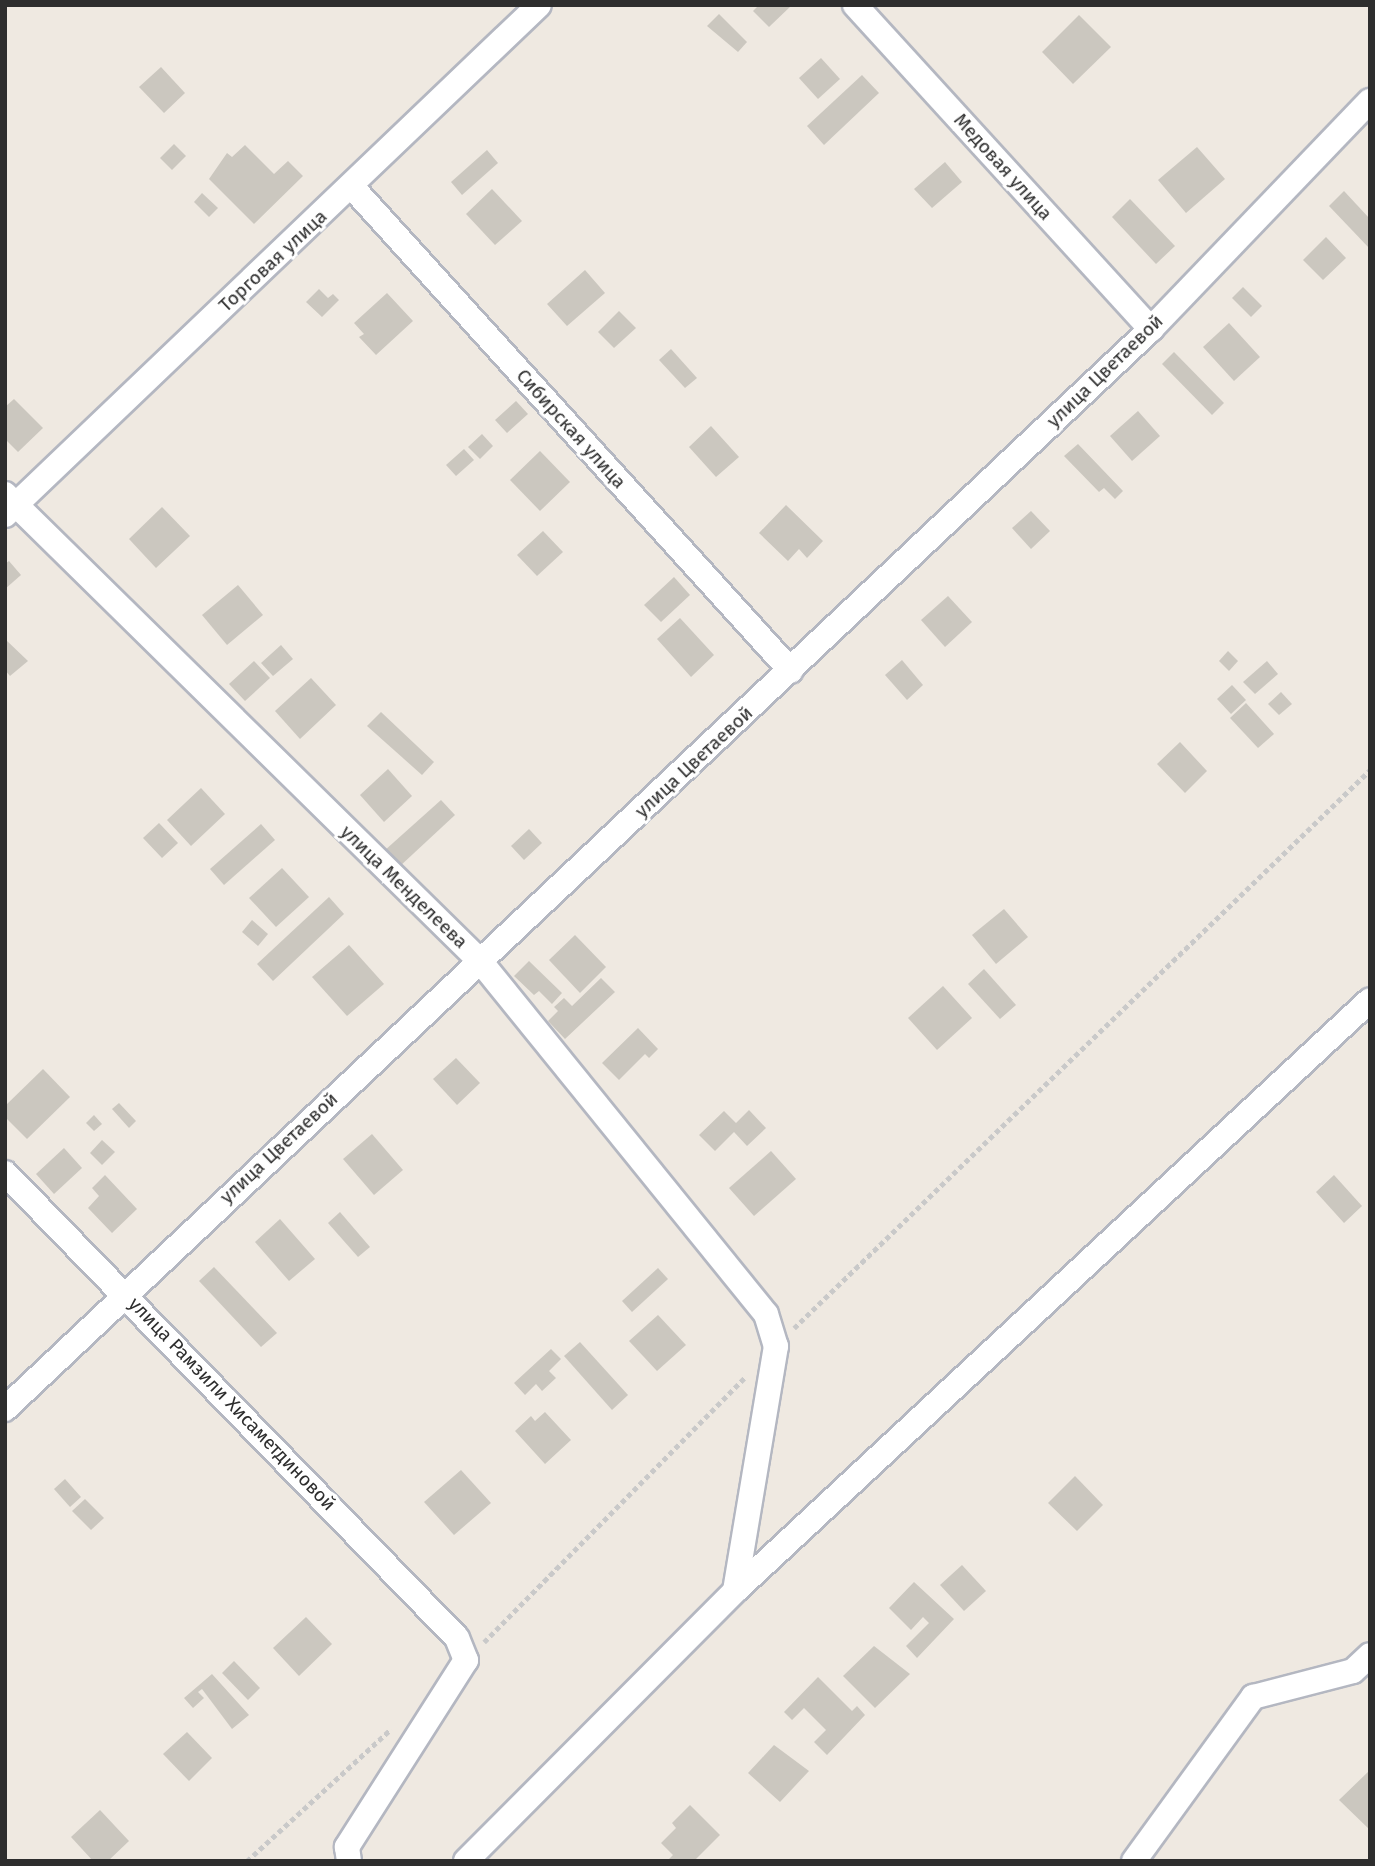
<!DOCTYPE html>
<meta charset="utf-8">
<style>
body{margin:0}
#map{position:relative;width:1375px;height:1866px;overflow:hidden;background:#efe9e1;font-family:"Fira Sans",sans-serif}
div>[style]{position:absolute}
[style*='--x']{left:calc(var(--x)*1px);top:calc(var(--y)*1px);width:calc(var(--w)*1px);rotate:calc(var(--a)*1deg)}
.building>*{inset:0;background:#cbc7bf}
.path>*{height:4.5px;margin-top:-2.25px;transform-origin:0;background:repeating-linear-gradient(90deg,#c9c9c9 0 5px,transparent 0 8.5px)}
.roads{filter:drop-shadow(2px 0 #b4b7c1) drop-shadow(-2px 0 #b4b7c1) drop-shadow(0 2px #b4b7c1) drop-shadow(0 -2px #b4b7c1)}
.minor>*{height:24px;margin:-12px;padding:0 12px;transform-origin:12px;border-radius:12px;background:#fff}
span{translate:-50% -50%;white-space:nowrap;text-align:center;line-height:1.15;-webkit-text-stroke:6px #fff;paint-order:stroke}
.street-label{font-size:19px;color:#2e2e2e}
.frame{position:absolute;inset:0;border:7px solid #2e2e2e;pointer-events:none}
</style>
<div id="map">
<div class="building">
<i style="clip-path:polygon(759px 5px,792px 5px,769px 27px,753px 11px)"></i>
<i style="clip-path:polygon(719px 14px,747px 42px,738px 52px,707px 26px)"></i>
<i style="clip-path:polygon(1079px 15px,1111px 47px,1073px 84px,1042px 52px)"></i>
<i style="clip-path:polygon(821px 58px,840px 79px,818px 99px,799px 78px)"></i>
<i style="clip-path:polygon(161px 67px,185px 93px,164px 113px,139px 87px)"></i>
<i style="clip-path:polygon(862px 75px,879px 93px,824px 145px,807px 126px)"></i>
<i style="clip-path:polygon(174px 144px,186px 156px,172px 170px,160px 158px)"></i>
<i style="clip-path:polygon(245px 145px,274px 174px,288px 161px,303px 176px,254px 224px,209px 179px,227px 153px,232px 157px)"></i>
<i style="clip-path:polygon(1197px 147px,1225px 179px,1186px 213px,1158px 180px)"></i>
<i style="clip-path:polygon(487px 150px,498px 163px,462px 195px,451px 182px)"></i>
<i style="clip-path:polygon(945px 162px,962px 182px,932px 208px,914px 189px)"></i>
<i style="clip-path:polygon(492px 189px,522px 221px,495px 245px,466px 214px)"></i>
<i style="clip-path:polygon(1344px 191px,1370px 219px,1370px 249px,1329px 206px)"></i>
<i style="clip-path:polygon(202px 193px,218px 208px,209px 217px,194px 202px)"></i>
<i style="clip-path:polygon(1130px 199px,1175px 246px,1156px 264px,1112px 217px)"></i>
<i style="clip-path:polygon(1326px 237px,1346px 258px,1323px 280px,1303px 260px)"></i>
<i style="clip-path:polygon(585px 270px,605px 293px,567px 326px,547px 304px)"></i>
<i style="clip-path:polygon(1243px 287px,1262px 306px,1251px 317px,1232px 298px)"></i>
<i style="clip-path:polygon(319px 289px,328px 298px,333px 294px,339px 300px,322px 317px,306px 302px)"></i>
<i style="clip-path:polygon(387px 293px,413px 321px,376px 355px,359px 337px,364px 334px,354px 323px)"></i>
<i style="clip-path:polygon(619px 311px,636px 328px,614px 348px,598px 332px)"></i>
<i style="clip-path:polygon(1229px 323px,1260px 357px,1234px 381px,1203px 347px)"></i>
<i style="clip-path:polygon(671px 349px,697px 378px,685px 388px,659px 360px)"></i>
<i style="clip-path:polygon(1174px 352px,1224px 403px,1212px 415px,1162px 364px)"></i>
<i style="clip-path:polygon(14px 399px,43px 428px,18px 452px,5px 439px,5px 407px)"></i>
<i style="clip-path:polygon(516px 401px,528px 414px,507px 433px,495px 420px)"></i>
<i style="clip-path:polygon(1138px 411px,1160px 436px,1132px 461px,1110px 436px)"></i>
<i style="clip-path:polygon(711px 426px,739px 457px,716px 477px,689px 447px)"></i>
<i style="clip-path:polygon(482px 434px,493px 446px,480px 459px,468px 447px)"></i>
<i style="clip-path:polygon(1078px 444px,1123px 491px,1115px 499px,1104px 488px,1099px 492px,1064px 456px)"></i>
<i style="clip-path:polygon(464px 449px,474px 460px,456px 476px,446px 465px)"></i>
<i style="clip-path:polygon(540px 451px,570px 482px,540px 511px,510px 480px)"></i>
<i style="clip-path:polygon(786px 505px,823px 541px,807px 558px,799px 549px,788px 561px,759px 533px)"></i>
<i style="clip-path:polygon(162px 507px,190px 536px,156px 568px,129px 539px)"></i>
<i style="clip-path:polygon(1031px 511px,1050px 531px,1031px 549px,1012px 528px)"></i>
<i style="clip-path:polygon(543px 531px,563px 552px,537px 576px,517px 555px)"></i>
<i style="clip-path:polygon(9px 561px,21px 575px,5px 589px,5px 564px)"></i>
<i style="clip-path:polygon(674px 577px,690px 595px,661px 622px,644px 605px)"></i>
<i style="clip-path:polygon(238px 585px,263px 615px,227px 645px,202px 615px)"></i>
<i style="clip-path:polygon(948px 596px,972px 622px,945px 647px,921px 620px)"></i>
<i style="clip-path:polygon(680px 618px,714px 655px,691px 677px,657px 639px)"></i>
<i style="clip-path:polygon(5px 639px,28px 661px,10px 676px,5px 670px)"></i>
<i style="clip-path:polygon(281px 645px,293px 659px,273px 676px,261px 663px)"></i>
<i style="clip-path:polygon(1228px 651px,1238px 661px,1229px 671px,1219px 661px)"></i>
<i style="clip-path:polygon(902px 660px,923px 685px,907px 700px,885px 675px)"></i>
<i style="clip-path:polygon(254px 661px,270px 678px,245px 701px,229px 684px)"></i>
<i style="clip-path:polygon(1267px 661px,1278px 674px,1255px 694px,1243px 682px)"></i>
<i style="clip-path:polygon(311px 678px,336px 705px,300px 739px,275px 711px)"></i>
<i style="clip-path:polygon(1232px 685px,1246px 700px,1231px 714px,1217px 699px)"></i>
<i style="clip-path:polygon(1281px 692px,1292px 704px,1279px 715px,1268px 704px)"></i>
<i style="clip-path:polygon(1246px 703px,1274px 734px,1258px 748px,1230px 718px)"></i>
<i style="clip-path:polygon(381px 712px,434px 762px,422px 775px,367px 726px)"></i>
<i style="clip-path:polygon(1180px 742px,1207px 771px,1185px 793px,1157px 764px)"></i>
<i style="clip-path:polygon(388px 769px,412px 796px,384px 822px,360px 795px)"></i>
<i style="clip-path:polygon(201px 788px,225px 814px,191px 846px,167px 820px)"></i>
<i style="clip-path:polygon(441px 800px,455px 815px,399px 867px,384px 851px)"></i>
<i style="clip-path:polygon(159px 823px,178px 843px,162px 858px,143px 838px)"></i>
<i style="clip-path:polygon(261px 824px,275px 840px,224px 885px,210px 869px)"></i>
<i style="clip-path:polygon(529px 829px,542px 843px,524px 860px,511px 846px)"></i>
<i style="clip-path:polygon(282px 868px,309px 897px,276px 927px,249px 898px)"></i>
<i style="clip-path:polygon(329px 897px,344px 914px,273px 981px,257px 964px)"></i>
<i style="clip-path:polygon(1004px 909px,1028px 937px,996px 964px,972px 935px)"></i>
<i style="clip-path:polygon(252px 920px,268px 934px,258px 946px,242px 932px)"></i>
<i style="clip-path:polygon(575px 935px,606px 967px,580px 993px,549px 960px)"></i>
<i style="clip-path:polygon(349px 945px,384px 984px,347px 1016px,312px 977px)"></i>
<i style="clip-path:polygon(529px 961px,562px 993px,552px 1004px,539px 991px,534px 995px,514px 976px)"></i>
<i style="clip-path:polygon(984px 969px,1016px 1005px,1000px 1019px,968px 984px)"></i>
<i style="clip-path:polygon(601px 978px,615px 992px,565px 1039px,548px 1021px,558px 1011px,554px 1007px,564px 998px,572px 1006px)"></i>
<i style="clip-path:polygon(943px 986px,972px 1018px,937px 1050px,908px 1018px)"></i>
<i style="clip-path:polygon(638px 1028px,658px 1049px,649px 1058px,645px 1054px,619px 1080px,602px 1063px)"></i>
<i style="clip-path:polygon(456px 1058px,480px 1083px,457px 1105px,433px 1079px)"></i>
<i style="clip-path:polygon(43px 1069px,70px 1097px,27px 1139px,5px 1117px,5px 1106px)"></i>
<i style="clip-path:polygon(119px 1103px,136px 1121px,129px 1128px,112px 1109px)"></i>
<i style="clip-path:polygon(749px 1110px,766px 1128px,747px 1146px,734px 1132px,715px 1151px,699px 1135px,724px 1111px,736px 1123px)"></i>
<i style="clip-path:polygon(94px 1115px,102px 1124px,94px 1131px,86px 1123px)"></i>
<i style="clip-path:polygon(372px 1134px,403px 1170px,374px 1195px,343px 1159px)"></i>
<i style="clip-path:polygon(102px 1140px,115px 1152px,102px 1165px,90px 1153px)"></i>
<i style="clip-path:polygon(64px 1148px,82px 1168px,54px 1194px,36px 1174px)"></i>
<i style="clip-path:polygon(771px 1151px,796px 1179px,754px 1216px,729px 1188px)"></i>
<i style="clip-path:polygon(105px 1175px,137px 1209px,112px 1233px,88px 1208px,99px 1196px,92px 1188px)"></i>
<i style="clip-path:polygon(1334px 1175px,1362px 1206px,1344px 1223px,1316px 1192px)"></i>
<i style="clip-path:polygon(340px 1212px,370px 1247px,358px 1257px,328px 1223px)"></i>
<i style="clip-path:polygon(280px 1219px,315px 1259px,289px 1281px,255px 1242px)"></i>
<i style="clip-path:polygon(214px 1267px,277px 1333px,261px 1347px,199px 1281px)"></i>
<i style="clip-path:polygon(658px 1268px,668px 1279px,632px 1312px,622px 1301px)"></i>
<i style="clip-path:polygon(658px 1315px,686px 1345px,657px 1371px,629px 1341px)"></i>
<i style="clip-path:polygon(580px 1342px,628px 1395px,612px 1410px,564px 1356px)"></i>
<i style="clip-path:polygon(551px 1349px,561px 1359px,549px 1371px,556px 1378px,542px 1391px,536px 1384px,525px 1395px,514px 1383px)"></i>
<i style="clip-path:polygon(545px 1412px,571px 1440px,545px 1464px,515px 1431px,531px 1416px,535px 1421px)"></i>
<i style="clip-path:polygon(461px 1470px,491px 1503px,454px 1535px,424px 1502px)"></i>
<i style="clip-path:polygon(1075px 1476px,1103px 1505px,1077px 1531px,1048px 1503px)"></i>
<i style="clip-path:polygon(65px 1479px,81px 1497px,70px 1507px,54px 1489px)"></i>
<i style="clip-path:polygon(85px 1499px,104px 1518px,91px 1530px,72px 1511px)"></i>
<i style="clip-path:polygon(962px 1565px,986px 1591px,964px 1611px,940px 1585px)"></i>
<i style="clip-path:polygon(914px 1582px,954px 1619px,917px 1658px,906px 1646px,929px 1623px,923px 1617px,911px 1630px,889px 1608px)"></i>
<i style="clip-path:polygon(306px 1617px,332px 1644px,299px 1676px,273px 1648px)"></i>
<i style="clip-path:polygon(874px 1646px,910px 1674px,875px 1708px,843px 1676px)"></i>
<i style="clip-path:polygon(234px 1661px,260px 1688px,248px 1700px,222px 1673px)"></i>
<i style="clip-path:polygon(212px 1674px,249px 1715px,232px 1729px,202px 1689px,198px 1692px,204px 1698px,193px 1708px,184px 1698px)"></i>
<i style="clip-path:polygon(818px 1677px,852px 1711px,857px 1706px,865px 1715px,827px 1755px,814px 1742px,826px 1730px,804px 1708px,792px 1720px,784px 1712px)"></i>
<i style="clip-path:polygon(187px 1732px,212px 1758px,189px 1781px,163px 1754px)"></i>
<i style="clip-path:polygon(774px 1745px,809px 1771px,780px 1802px,748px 1773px)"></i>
<i style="clip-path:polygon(1370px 1770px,1370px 1830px,1339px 1800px)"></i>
<i style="clip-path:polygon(690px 1805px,720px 1835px,694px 1861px,667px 1861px,673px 1855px,661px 1843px,676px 1828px,672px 1823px)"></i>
<i style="clip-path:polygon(100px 1810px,129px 1841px,108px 1861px,93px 1861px,71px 1837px)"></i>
</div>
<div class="path">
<i style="--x:794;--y:1328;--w:802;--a:-44.09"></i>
<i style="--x:484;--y:1642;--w:373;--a:-45.4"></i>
<i style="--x:247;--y:1861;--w:195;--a:-42.5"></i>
</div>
<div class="roads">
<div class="minor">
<i style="--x:855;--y:5;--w:439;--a:47.6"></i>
<i style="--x:352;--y:187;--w:653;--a:47.79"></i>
<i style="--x:5;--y:494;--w:666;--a:44.51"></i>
<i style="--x:480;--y:961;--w:454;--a:51"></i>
<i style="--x:766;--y:1314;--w:34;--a:73"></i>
<i style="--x:776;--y:1346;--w:248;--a:99.5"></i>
<i style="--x:5;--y:515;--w:738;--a:-43.68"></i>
<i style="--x:5;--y:1173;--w:648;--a:45.81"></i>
<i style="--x:457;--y:1638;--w:24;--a:68"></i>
<i style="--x:466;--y:1660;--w:222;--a:122.5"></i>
<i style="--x:347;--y:1847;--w:14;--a:82"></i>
<i style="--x:5;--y:1409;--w:1575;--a:-43.3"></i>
<i style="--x:1151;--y:329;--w:316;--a:-46.2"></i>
<i style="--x:466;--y:1861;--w:381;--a:-45.1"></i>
<i style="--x:735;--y:1591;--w:867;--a:-42.94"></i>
<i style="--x:1134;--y:1861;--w:203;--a:-54"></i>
<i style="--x:1253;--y:1697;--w:103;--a:-14.6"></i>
<i style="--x:1353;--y:1671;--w:23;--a:-43"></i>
</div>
</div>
<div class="street-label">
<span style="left:1003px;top:167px;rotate:48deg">Медовая улица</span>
<span style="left:273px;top:261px;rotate:-43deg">Торговая улица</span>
<span style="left:1105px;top:371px;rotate:-44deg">улица Цветаевой</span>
<span style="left:571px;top:429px;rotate:48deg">Сибирская улица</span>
<span style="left:694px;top:762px;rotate:-43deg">улица Цветаевой</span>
<span style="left:404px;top:887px;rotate:44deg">улица Менделеева</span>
<span style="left:279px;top:1148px;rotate:-43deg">улица Цветаевой</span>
<span style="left:232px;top:1404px;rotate:46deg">улица Рамзили Хисаметдиновой</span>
</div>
<div class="frame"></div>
</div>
